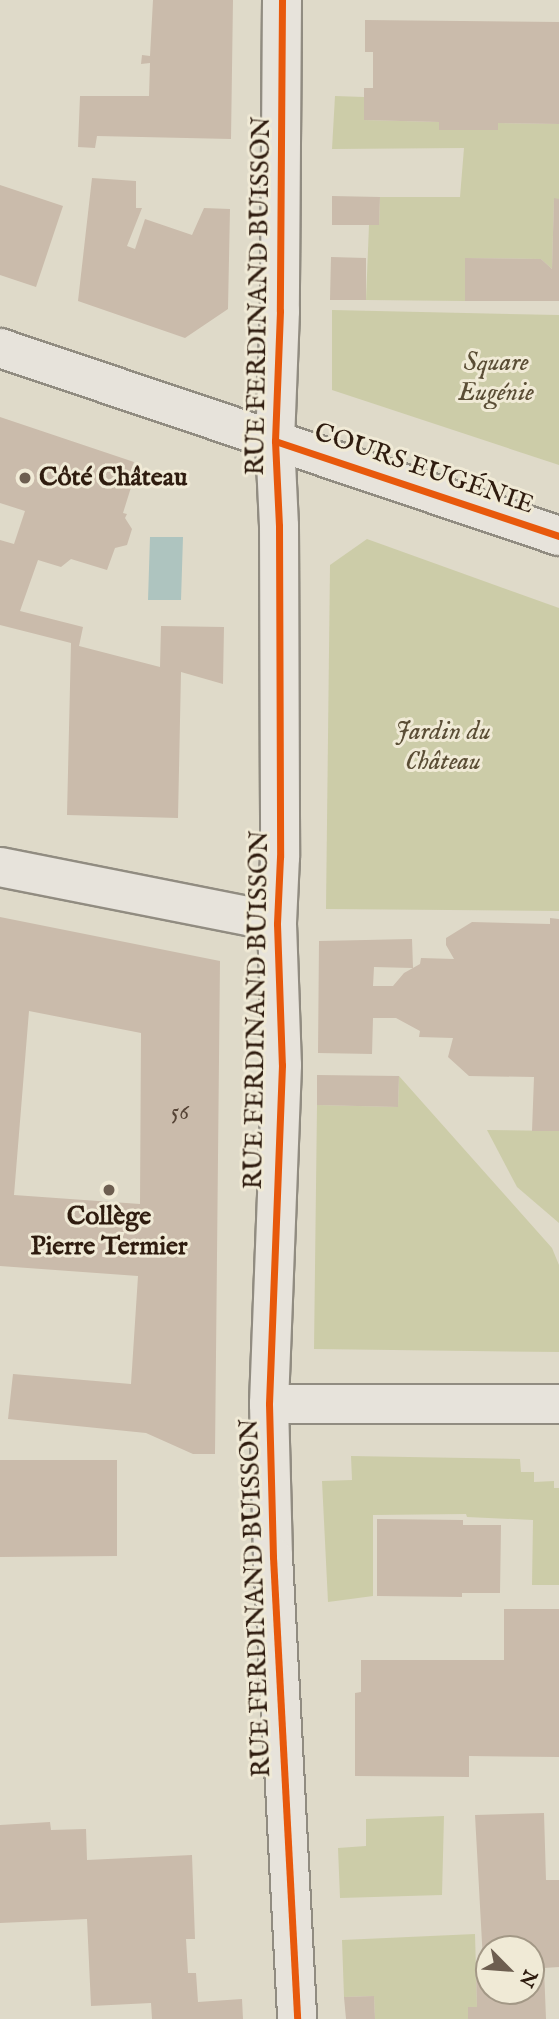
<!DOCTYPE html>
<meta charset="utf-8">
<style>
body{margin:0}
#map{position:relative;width:559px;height:2019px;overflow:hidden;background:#dfdac9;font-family:"IM FELL English",serif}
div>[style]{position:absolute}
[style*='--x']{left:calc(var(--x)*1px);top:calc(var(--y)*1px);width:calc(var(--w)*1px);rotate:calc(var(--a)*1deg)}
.green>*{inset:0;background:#cccca8}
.water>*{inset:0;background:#aec4bf}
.building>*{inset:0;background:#cabbab}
.roads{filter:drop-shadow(2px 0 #918c81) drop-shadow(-2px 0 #918c81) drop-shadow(0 2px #918c81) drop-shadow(0 -2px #918c81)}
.street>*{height:38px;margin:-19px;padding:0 19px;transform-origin:19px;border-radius:19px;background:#e7e3db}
.cycleway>*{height:7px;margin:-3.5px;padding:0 3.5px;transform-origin:3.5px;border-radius:3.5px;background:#e8590c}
.dots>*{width:19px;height:19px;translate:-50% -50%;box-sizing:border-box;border:4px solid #f0ead6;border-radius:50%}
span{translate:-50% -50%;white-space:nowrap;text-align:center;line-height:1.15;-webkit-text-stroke:6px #f0ead6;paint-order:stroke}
.number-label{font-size:23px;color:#564436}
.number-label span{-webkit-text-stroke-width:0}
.street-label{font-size:26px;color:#2f1c0f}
.park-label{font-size:26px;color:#5a4d35;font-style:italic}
.poi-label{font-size:26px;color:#2f1c0f;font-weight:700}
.left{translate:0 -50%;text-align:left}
.north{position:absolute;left:475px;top:1935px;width:70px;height:70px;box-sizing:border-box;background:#f0ead6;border:2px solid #a39886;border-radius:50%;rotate:115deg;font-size:19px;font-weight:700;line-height:28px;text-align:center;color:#2f1c0f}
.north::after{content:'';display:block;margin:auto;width:24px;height:32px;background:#6d5e50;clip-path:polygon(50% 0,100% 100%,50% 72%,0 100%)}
</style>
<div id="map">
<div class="green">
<i style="clip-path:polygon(335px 96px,364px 97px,364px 120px,439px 122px,439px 130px,497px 130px,498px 123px,559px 124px,559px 199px,554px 199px,552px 269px,541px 259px,465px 258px,465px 301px,366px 300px,369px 225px,379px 225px,380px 197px,460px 197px,464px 148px,332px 149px)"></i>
<i style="clip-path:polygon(332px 310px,559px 315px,559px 465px,332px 390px)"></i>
<i style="clip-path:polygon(367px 539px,559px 608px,559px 911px,326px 909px,330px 565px)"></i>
<i style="clip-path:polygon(399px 1076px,552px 1248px,559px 1265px,559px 1352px,314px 1349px,317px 1105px,398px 1107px)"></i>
<i style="clip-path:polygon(487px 1130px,559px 1131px,559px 1223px,517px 1187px)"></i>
<i style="clip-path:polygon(351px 1456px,520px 1459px,521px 1472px,534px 1472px,534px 1482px,554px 1481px,554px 1488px,559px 1488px,559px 1585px,532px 1585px,533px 1520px,467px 1517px,466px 1514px,373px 1515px,373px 1596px,328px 1602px,322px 1481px,352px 1480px)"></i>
<i style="clip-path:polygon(444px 1816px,442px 1895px,340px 1898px,338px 1848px,366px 1846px,366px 1819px)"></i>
<i style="clip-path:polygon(475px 1934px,477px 2007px,468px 2007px,468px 2019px,375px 2019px,374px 1996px,344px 1997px,342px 1940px)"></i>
</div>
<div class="water">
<i style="clip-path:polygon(150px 537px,183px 537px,181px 600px,148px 600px)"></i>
</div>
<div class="building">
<i style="clip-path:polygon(153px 0,233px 0,231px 139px,97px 136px,95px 148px,78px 147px,80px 96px,149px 96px,150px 63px,141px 64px,142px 55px,150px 56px)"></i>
<i style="clip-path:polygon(365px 20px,559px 22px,559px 124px,498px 123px,498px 130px,439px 130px,439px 122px,364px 120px,364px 88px,373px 88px,373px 52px,365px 52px)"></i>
<i style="clip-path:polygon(92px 178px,136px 181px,136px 208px,142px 208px,127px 246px,135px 249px,145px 219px,192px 235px,204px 208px,230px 209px,228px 309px,185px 338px,78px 301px)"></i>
<i style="clip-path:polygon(0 185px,63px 206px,36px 287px,0 275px)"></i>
<i style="clip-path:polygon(332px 196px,380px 197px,379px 225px,332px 225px)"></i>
<i style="clip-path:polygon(554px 198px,559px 199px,559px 301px,465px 301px,465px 258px,541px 259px,552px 269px)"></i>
<i style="clip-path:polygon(331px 257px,366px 258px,366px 300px,330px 300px)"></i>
<i style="clip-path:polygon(0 417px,134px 462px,130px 473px,133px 481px,123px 513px,127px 514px,125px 518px,132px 529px,127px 545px,115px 548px,107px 570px,71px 559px,61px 567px,38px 560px,20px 611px,83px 627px,79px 646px,160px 667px,161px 626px,224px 627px,223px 684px,181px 672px,178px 818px,67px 815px,71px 643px,0 625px,0 540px,14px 544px,25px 511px,0 503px)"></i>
<i style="clip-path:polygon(evenodd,0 917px,220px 961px,215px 1454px,193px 1454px,146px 1433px,8px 1419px,13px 1374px,131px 1384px,138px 1276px,0 1266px,0 917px,29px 1011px,141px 1033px,140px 1204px,14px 1195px,29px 1011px)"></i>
<i style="clip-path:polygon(550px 918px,559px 919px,559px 1131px,532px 1131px,534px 1077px,469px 1076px,448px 1057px,453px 1038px,419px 1037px,420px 1031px,396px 1018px,373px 1018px,372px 1054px,318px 1053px,319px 941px,412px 939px,413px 968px,374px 967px,373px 986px,393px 986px,404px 973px,420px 964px,421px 958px,454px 959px,446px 945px,446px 938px,472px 922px,550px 924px)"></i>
<i style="clip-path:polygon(317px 1075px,399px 1076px,398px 1107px,317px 1105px)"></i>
<i style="clip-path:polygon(0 1460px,117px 1460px,117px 1556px,0 1557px)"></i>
<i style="clip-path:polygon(377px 1519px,463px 1520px,463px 1525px,501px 1525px,500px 1593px,462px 1593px,462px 1597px,377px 1596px)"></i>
<i style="clip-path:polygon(504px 1609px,559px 1609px,559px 1757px,469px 1756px,469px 1777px,355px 1776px,355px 1693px,361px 1692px,361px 1660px,504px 1660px)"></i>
<i style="clip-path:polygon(544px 1813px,546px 1880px,559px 1880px,559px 1967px,544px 1968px,546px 2019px,468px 2019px,468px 2007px,477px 2007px,476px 1971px,489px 1971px,489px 1991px,531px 1991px,531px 1949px,489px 1949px,489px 1960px,483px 1961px,475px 1815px)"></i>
<i style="clip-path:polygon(50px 1822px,51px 1830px,86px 1829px,87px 1860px,192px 1855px,195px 1939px,186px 1939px,188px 1973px,196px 1973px,198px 2002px,242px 1999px,243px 2019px,152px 2019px,151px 2003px,91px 2006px,87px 1919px,0 1923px,0 1825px)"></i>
<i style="clip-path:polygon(374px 1996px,375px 2019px,346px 2019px,344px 1997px)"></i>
</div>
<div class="roads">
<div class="street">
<i style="--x:282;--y:0;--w:311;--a:90.4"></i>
<i style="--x:280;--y:311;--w:130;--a:92.2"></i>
<i style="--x:275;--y:441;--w:85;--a:87.3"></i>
<i style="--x:279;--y:526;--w:331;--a:89.8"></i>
<i style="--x:280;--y:857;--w:67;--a:92.6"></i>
<i style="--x:277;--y:924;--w:141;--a:88"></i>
<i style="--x:282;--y:1065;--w:339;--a:92.2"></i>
<i style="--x:269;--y:1404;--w:153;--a:88.5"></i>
<i style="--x:273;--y:1557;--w:463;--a:87"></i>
<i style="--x:0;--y:348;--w:590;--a:18.59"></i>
<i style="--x:0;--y:867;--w:258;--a:11.2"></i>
<i style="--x:253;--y:917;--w:25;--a:16"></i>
<i style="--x:269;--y:1404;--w:290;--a:0"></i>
</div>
</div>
<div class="cycleway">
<i style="--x:282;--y:0;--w:311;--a:90.4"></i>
<i style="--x:280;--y:311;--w:130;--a:92.2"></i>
<i style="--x:275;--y:441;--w:85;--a:87.3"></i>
<i style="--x:279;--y:526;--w:331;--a:89.8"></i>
<i style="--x:280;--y:857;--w:67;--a:92.6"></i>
<i style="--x:277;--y:924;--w:141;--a:88"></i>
<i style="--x:282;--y:1065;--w:339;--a:92.2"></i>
<i style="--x:269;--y:1404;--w:153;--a:88.5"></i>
<i style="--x:273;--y:1557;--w:463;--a:87"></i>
<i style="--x:275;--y:441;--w:299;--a:18.5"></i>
</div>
<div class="dots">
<i style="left:25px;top:478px;background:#6d5e50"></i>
<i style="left:109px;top:1190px;background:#6d5e50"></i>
</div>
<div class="number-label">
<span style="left:180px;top:1113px">56</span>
</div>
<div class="street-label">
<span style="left:259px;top:296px;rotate:-89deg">RUE FERDINAND BUISSON</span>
<span style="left:424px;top:469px;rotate:19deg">COURS EUGÉNIE</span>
<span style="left:257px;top:1010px;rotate:-89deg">RUE FERDINAND BUISSON</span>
<span style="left:256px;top:1598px;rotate:-92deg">RUE FERDINAND BUISSON</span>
</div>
<div class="park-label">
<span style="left:496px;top:378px">Square<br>Eugénie</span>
<span style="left:443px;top:747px">Jardin du<br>Château</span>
</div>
<div class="poi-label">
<span class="left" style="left:39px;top:478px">Côté Château</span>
<span style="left:109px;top:1232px">Collège<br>Pierre Termier</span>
</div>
<div class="north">N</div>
</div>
